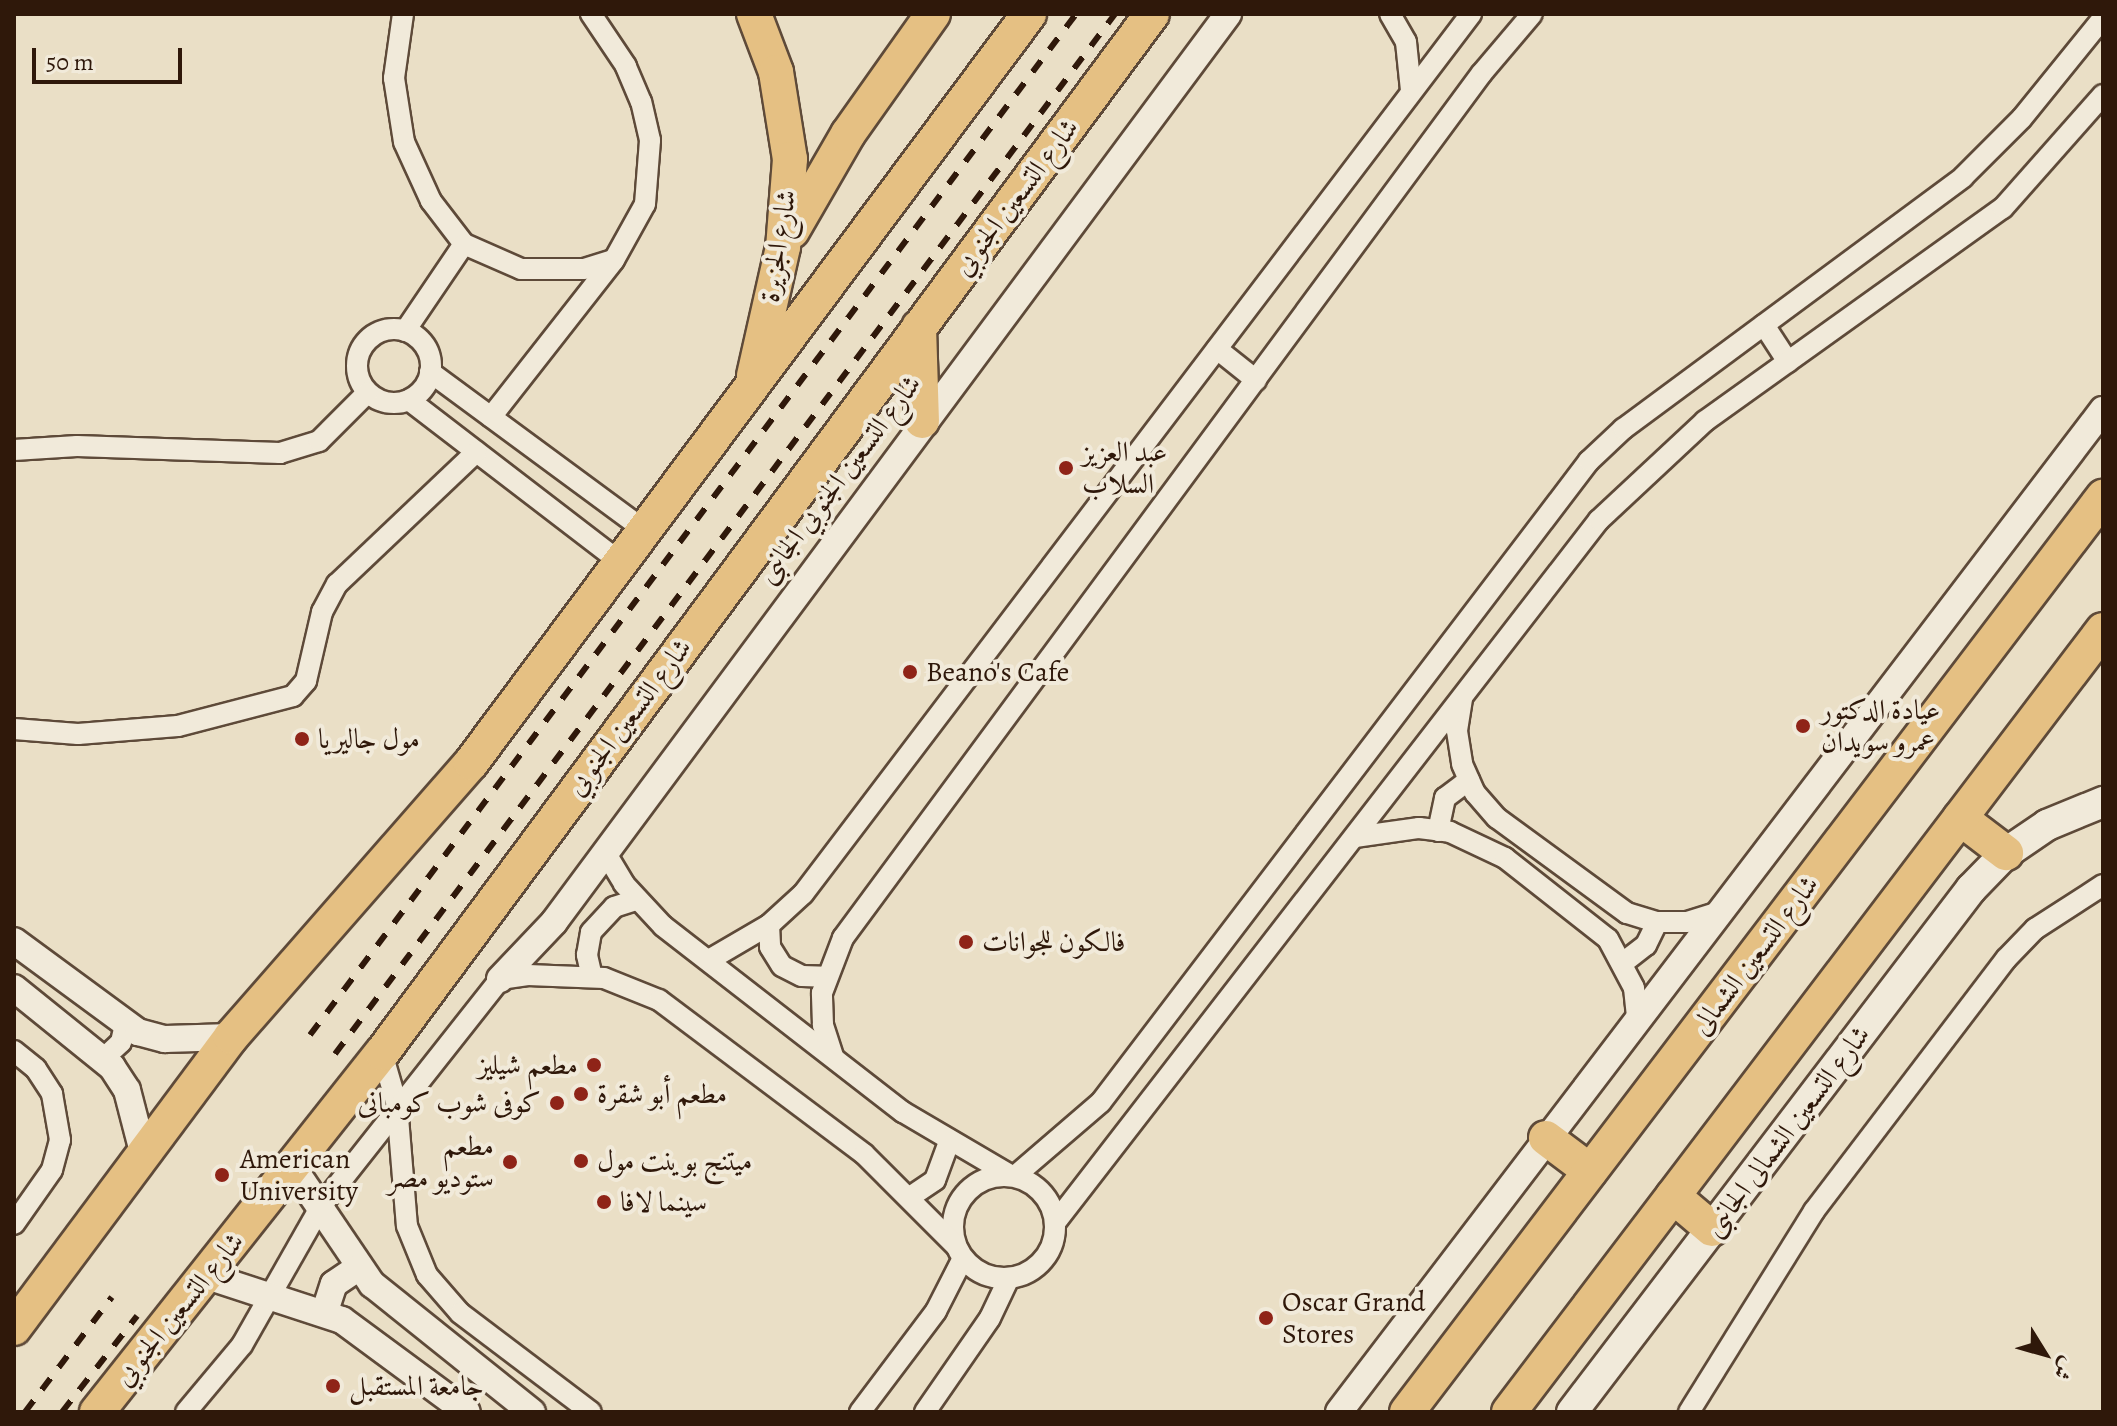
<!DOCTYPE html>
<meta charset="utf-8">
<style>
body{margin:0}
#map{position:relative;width:2117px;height:1426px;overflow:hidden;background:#eadfc6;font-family:Alegreya,Amiri,serif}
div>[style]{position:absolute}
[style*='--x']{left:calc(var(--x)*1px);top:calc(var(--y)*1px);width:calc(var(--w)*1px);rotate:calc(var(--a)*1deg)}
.roads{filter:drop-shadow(2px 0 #5e4a39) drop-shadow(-2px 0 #5e4a39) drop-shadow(0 2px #5e4a39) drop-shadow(0 -2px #5e4a39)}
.minor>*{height:20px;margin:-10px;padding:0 10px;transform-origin:10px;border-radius:10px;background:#f1eada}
.minor>.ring{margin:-10px;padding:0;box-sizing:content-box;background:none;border:20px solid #f1eada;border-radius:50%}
.tertiary>*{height:26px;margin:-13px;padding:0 13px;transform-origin:13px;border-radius:13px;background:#f1eada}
.secondary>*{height:30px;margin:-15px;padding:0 15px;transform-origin:15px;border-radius:15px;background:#f1eada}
.primary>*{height:34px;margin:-17px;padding:0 17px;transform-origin:17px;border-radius:17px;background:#e5c083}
.rail>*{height:6px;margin-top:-3px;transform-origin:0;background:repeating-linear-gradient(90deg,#2f180a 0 14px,transparent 0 28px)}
.dots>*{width:22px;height:22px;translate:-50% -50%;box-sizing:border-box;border:4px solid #f1eada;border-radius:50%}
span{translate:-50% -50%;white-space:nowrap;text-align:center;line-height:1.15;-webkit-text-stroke:8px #f1eada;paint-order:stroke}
.street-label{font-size:28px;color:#2f180a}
.poi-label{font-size:28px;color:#2f180a}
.left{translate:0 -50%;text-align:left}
.right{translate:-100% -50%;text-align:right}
.frame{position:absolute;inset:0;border:16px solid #2f180a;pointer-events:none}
.north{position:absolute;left:2005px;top:1314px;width:80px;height:80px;-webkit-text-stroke:6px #f1eada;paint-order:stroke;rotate:127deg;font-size:22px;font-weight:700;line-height:32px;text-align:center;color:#2f180a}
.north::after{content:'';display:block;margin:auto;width:28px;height:36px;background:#2f180a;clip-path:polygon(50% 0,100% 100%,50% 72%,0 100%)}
.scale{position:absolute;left:32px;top:48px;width:150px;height:36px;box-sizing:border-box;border:4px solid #2f180a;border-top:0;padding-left:10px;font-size:24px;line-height:28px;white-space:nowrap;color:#2f180a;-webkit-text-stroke:6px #f1eada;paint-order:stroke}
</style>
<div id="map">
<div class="roads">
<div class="minor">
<i style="--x:403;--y:14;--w:65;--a:98"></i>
<i style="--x:394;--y:78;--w:65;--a:81.1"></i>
<i style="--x:404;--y:142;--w:65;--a:65.4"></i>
<i style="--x:431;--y:201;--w:54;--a:52.5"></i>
<i style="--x:464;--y:244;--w:62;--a:23.7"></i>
<i style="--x:521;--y:269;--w:63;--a:0"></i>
<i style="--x:584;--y:269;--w:31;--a:-17"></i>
<i style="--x:1390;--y:14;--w:32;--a:60"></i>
<i style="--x:1406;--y:42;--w:48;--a:84.1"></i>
<i style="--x:1764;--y:325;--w:44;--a:57"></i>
<i class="ring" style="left:357px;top:329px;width:54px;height:54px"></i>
<i style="--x:405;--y:331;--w:105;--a:-55.9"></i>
<i style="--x:1217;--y:349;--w:50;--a:38.5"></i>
<i style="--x:430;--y:372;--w:268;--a:36.4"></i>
<i style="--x:409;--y:400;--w:270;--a:37.5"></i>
<i style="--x:491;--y:417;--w:199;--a:-51.9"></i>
<i style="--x:614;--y:260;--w:64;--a:-61"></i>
<i style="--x:645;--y:204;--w:64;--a:-85.5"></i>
<i style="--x:650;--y:140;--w:39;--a:-103"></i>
<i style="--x:641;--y:102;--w:39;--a:-113"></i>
<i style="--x:626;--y:66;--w:63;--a:-123.9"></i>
<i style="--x:14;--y:450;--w:63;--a:-3.6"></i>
<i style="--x:77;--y:446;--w:203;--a:2"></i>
<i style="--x:280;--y:453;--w:41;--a:-17.1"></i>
<i style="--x:319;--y:441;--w:68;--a:-45"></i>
<i style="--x:1462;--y:699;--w:32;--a:99"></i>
<i style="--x:1457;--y:731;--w:33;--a:81"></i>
<i style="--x:1462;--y:764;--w:32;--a:66"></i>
<i style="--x:1475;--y:793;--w:33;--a:49"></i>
<i style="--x:1497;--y:818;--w:161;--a:36.2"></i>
<i style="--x:1627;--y:913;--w:31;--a:17"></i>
<i style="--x:1657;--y:922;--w:30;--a:0"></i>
<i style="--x:1687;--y:922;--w:31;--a:-17"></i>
<i style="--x:14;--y:729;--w:64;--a:4.5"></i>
<i style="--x:78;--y:734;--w:100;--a:-4.6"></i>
<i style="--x:178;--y:726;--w:119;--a:-14.6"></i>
<i style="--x:293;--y:696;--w:20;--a:-49"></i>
<i style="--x:306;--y:681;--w:71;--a:-76.9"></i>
<i style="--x:322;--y:612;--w:32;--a:-62"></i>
<i style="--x:337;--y:584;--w:192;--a:-43.5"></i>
<i style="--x:1438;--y:831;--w:34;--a:-78"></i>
<i style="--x:1445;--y:798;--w:30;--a:-37"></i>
<i style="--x:1355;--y:837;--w:65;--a:-8"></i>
<i style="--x:1419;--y:828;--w:31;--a:7"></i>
<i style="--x:1450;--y:832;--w:61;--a:25.3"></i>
<i style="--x:1505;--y:858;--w:131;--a:38.2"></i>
<i style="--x:1608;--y:939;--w:55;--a:62"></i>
<i style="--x:1634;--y:988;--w:29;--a:84"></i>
<i style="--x:605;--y:852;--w:37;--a:59"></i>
<i style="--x:624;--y:884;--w:57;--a:47.1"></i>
<i style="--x:663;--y:926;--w:304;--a:37.8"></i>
<i style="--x:903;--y:1112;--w:124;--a:30.5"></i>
<i style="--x:769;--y:925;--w:22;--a:87"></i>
<i style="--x:770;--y:947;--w:22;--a:58"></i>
<i style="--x:782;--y:966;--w:22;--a:27"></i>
<i style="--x:802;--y:976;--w:23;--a:2"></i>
<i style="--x:709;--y:960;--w:69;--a:-30.3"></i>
<i style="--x:769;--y:925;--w:46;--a:-42.4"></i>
<i style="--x:803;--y:894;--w:1105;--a:-52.8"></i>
<i style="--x:1624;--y:962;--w:28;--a:-38"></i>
<i style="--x:1646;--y:945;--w:25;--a:-64"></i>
<i style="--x:592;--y:977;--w:23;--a:-103"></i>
<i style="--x:587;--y:955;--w:23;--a:-80"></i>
<i style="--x:591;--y:932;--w:34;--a:-47"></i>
<i style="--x:614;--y:907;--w:23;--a:-18"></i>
<i style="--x:14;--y:1051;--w:28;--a:39"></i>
<i style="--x:36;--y:1069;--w:30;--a:57"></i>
<i style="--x:52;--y:1094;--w:47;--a:80.1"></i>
<i style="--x:60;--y:1140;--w:31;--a:105"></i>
<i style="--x:52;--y:1170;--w:66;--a:125.1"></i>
<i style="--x:382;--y:1053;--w:54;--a:73.9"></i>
<i style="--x:397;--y:1105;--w:121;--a:85.3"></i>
<i style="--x:407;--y:1226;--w:53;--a:67.8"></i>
<i style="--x:427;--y:1275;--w:50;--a:49"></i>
<i style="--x:460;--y:1313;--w:164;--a:37.1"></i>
<i style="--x:833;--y:1056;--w:33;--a:-108"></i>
<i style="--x:823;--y:1025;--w:32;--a:-92"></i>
<i style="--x:822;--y:993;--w:59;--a:-69.1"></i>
<i style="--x:843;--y:938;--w:1075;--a:-53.55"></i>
<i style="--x:1482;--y:73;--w:77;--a:-49.7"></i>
<i style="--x:104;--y:1058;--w:23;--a:-43"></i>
<i style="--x:121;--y:1042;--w:18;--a:-77"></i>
<i class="ring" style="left:953px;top:1176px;width:82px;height:82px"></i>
<i style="--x:1015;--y:1176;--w:113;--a:-40.7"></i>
<i style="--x:1101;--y:1102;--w:806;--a:-52.72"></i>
<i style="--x:1589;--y:461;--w:47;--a:-43.3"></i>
<i style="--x:1623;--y:429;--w:423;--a:-36.5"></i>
<i style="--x:1963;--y:177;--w:83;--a:-45"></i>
<i style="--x:2022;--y:118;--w:129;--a:-51"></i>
<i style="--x:910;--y:1197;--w:30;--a:-34"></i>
<i style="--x:935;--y:1180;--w:40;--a:-69.8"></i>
<i style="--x:1055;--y:1223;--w:889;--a:-52.27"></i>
<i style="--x:1599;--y:520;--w:145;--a:-43"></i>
<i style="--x:1705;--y:421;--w:366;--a:-35.6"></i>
<i style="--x:2003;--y:208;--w:151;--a:-48.5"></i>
<i style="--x:186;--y:1412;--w:87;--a:-50.1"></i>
<i style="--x:242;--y:1345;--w:160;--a:-60.4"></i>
<i style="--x:321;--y:1206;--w:289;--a:-51.7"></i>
<i style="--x:500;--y:979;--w:28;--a:-8"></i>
<i style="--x:528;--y:975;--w:76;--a:2.3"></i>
<i style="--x:604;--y:978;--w:59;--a:21.8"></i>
<i style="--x:659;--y:1000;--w:256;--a:36.9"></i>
<i style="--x:864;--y:1154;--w:130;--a:45"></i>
<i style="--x:860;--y:1412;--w:126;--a:-53"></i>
<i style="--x:936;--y:1311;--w:59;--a:-63"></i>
<i style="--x:925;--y:1412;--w:114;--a:-55.3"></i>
<i style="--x:990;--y:1318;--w:44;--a:-64.6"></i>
<i style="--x:1689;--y:1412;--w:237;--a:-58.1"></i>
<i style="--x:1814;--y:1211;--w:317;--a:-52.7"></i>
<i style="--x:2006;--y:959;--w:42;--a:-46"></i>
<i style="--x:2035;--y:929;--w:81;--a:-32.9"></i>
</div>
<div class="tertiary">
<i style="--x:14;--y:941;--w:154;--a:36.3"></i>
<i style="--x:138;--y:1032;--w:28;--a:15"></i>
<i style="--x:165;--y:1039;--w:66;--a:-1.7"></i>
<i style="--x:500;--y:979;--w:79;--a:-46.5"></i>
<i style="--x:554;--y:922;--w:1131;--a:-53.41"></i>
<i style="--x:14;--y:988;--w:126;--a:38.9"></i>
<i style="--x:112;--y:1067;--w:27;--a:57"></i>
<i style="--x:127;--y:1090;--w:64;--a:75.5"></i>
<i style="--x:292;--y:1166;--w:143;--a:55.9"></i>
<i style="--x:372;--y:1284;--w:205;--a:38.7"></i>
<i style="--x:207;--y:1276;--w:142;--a:18.1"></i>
<i style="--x:342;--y:1320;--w:155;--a:36.4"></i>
<i style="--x:325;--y:1311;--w:28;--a:-72"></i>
<i style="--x:334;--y:1284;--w:29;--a:-34"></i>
<i style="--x:1339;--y:1412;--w:1260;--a:-52.68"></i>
</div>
<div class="secondary">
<i style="--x:1572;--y:1412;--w:658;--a:-52.66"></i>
<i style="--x:1971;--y:889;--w:50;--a:-45.8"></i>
<i style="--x:2006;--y:853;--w:50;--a:-34.3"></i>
<i style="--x:2047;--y:825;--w:61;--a:-22.3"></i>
</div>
<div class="primary">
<i style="--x:754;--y:14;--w:62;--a:69.2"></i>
<i style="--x:776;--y:72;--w:88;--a:80.9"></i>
<i style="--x:790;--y:159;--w:88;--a:94.5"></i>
<i style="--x:783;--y:247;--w:132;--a:102.7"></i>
<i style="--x:792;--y:231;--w:112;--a:-60"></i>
<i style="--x:848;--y:134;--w:147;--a:-54.7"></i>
<i style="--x:919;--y:327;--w:94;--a:88.2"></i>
<i style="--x:1960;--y:818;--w:58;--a:37.3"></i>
<i style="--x:1546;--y:1138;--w:55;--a:36.9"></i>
<i style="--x:1673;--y:1196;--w:51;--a:40.2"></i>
<i style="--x:14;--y:1328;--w:363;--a:-53.3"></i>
<i style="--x:231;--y:1037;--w:364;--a:-48.8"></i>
<i style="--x:471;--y:763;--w:934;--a:-53.31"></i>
<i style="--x:97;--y:1412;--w:458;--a:-51.6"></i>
<i style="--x:382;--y:1053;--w:1293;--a:-53.46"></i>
<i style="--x:1407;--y:1412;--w:1150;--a:-52.74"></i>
<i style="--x:1509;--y:1412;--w:982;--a:-52.78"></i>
</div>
</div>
<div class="rail">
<i style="--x:310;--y:1035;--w:1276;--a:-53.12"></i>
<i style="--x:335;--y:1054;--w:1300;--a:-53.13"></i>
<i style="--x:25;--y:1412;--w:144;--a:-52.9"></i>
<i style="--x:62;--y:1412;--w:122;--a:-52"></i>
</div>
<div class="dots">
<i style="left:1066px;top:468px;background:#8f2418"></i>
<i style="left:910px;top:672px;background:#8f2418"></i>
<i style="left:1803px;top:726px;background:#8f2418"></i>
<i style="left:302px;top:739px;background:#8f2418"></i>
<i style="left:966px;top:942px;background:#8f2418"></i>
<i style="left:594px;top:1065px;background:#8f2418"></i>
<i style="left:581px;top:1094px;background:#8f2418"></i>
<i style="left:557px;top:1103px;background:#8f2418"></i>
<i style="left:581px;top:1161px;background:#8f2418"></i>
<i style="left:510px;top:1162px;background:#8f2418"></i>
<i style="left:222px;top:1175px;background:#8f2418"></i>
<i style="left:604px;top:1202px;background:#8f2418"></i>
<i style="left:1266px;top:1318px;background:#8f2418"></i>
<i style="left:333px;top:1386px;background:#8f2418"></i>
</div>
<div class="street-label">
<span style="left:1016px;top:197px;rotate:-53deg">شارع التسعين الجنوبي</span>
<span style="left:778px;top:246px;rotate:-81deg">شارع الجزيرة</span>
<span style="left:839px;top:479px;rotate:-53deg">شارع التسعين الجنوبي الجانبى</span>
<span style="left:629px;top:717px;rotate:-53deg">شارع التسعين الجنوبي</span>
<span style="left:1755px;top:955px;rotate:-53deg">شارع التسعين الشمالى</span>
<span style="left:1787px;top:1131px;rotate:-53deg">شارع التسعين الشمالى الجانبى</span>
<span style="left:179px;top:1309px;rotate:-51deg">شارع التسعين الجنوبي</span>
</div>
<div class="poi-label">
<span class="left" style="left:1082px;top:468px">عبد العزيز<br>السلاب</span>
<span class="left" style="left:926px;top:672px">Beano's Cafe</span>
<span class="left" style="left:1821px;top:726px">عيادة الدكتور<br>عمرو سويدان</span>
<span class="left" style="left:318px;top:739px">مول جاليريا</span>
<span class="left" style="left:982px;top:942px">فالكون للجوانات</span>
<span class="right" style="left:578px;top:1065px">مطعم شيليز</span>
<span class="left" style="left:597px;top:1094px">مطعم أبو شقرة</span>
<span class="right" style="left:541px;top:1103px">كوفى شوب كومبانى</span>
<span class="right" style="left:494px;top:1162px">مطعم<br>ستوديو مصر</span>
<span class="left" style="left:240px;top:1175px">American<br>University</span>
<span class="left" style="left:597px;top:1161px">ميتنج بوينت مول</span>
<span class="left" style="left:620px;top:1202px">سينما لافا</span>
<span class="left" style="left:1282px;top:1318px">Oscar Grand<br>Stores</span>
<span class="left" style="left:349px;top:1386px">جامعة المستقبل</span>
</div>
<div class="frame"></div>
<div class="north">ش</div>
<div class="scale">50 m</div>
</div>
